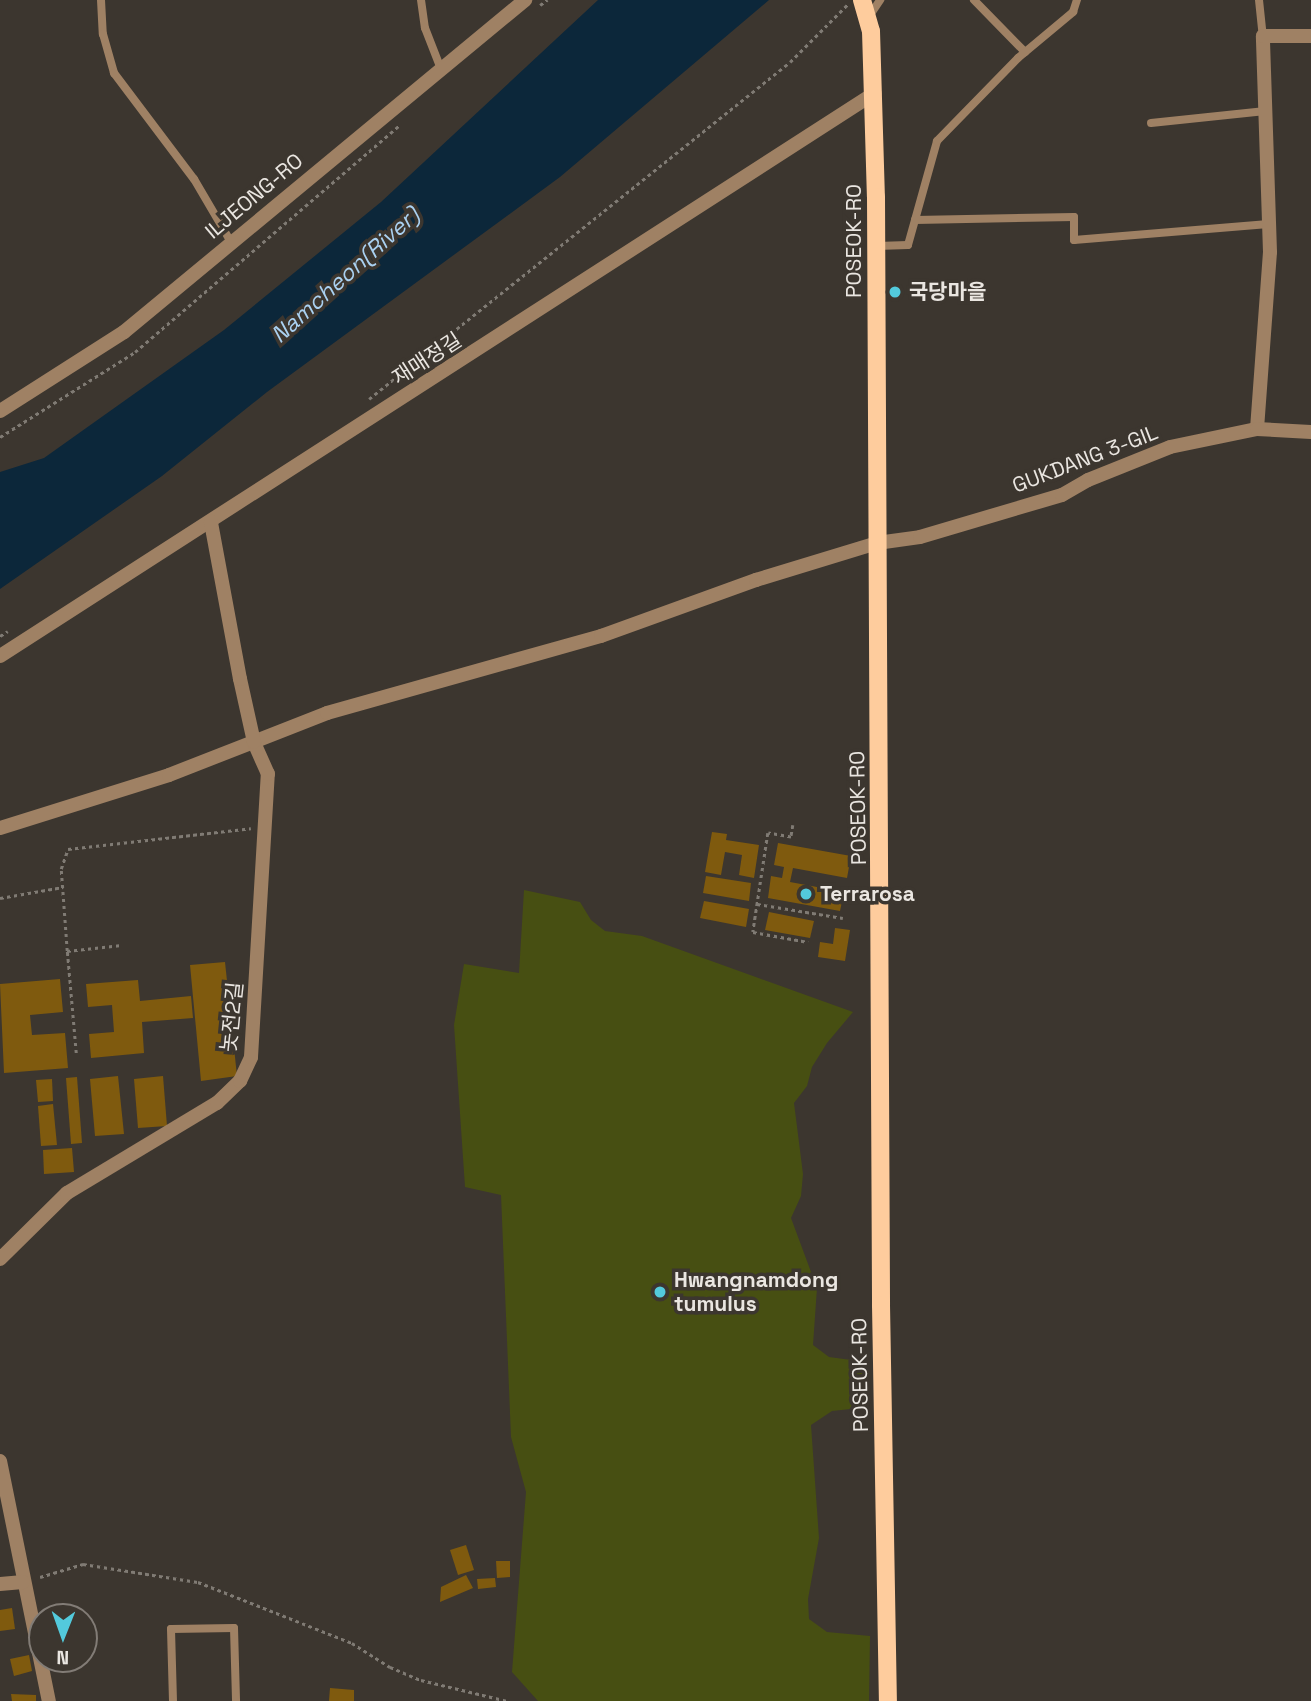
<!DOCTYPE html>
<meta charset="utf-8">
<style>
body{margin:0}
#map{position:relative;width:1311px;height:1701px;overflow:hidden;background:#3c362f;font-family:"Space Grotesk","Noto Sans KR",sans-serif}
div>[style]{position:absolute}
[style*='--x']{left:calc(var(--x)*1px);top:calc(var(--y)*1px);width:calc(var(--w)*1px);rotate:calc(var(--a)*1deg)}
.green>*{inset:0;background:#474f12}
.water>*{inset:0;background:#0c273a}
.building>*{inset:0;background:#7f5a0e}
.path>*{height:2.5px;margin-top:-1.25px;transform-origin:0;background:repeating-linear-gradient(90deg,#807b74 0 3.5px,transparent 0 7px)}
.service>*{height:8px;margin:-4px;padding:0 4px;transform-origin:4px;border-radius:4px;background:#9f8164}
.minor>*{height:14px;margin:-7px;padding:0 7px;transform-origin:7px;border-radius:7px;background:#9f8164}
.tertiary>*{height:14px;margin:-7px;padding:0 7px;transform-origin:7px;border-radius:7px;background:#9f8164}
.primary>*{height:18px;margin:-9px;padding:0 9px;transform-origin:9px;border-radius:9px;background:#fecc9d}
.dots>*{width:19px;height:19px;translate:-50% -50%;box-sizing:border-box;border:4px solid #3c362f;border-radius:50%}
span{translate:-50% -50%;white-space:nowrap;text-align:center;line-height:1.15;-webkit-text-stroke:7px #3c362f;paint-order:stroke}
.street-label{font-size:21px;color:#eae6e1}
.poi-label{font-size:21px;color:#eae6e1;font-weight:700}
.left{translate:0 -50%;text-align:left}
.water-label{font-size:23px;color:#aad1f1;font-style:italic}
.north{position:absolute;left:28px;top:1603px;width:70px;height:70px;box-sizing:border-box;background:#3c362f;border:2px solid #827c76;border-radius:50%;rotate:181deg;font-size:19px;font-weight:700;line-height:28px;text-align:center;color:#eae6e1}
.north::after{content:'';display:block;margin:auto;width:24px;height:32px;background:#53cadc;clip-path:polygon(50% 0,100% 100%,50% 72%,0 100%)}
</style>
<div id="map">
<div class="green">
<i style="clip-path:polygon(524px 890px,580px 902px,591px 920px,605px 931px,642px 936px,853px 1012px,827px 1043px,812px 1067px,807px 1086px,794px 1103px,803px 1174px,801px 1196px,791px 1218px,817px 1288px,813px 1345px,829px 1357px,866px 1362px,860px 1408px,832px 1411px,811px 1425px,819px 1538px,808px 1599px,809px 1619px,827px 1632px,870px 1636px,869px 1701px,538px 1701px,512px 1672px,526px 1492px,511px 1437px,501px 1195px,465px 1187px,454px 1025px,464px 964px,519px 973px)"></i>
</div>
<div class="water">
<i style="clip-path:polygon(598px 0,769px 0,560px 177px,267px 392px,162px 476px,0 589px,0 472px,44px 458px,224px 330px,381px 202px)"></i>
</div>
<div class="building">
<i style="clip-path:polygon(712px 832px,727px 834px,726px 840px,759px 845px,754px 878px,739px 875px,742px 855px,725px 852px,721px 875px,705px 872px)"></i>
<i style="clip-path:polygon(778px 843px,851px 856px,847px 878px,793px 868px,790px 882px,844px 892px,840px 911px,768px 898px,771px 876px,782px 878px,784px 867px,774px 865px)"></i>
<i style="clip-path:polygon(706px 876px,751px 883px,749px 901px,703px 893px)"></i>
<i style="clip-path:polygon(704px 901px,749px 909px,746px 927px,700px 918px)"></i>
<i style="clip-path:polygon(769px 912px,814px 921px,810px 938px,765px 930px)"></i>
<i style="clip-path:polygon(835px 928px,850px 930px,845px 961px,818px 957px,820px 942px,833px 944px)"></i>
<i style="clip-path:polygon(225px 962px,237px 1076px,201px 1081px,190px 965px)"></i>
<i style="clip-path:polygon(60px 979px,63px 1012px,30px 1015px,32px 1035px,65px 1033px,68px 1068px,4px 1073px,0 984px)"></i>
<i style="clip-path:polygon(138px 980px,140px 1001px,191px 996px,193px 1018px,142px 1022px,144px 1053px,91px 1058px,89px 1034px,114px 1032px,112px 1005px,88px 1007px,86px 984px)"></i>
<i style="clip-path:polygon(118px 1076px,124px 1134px,95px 1136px,90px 1079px)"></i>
<i style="clip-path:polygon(163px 1076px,167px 1126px,138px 1128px,134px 1079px)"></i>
<i style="clip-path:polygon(77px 1077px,82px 1143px,71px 1144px,66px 1078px)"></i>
<i style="clip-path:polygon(52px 1079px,53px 1101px,38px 1102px,36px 1080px)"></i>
<i style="clip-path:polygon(53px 1104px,57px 1145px,41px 1146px,38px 1106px)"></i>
<i style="clip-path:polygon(72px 1148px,74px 1172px,44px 1174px,43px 1150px)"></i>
<i style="clip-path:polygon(466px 1545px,474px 1570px,458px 1575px,450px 1550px)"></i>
<i style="clip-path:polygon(496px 1561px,510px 1561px,510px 1577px,497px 1578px)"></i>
<i style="clip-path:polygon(466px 1575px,473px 1588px,440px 1602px,441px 1587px)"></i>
<i style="clip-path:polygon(495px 1578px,496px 1587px,478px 1589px,477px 1579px)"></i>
<i style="clip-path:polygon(12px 1608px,15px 1629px,0 1631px,0 1610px)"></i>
<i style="clip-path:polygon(29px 1655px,32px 1671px,14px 1676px,10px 1659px)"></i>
<i style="clip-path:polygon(330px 1688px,354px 1690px,354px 1701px,329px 1701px)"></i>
<i style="clip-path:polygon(11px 1694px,36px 1695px,36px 1701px,12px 1701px)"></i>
</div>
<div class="path">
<i style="--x:540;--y:5;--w:9;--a:-36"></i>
<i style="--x:369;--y:399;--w:539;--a:-38.68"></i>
<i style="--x:790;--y:62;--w:81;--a:-45"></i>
<i style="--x:0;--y:437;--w:160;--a:-32.2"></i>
<i style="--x:135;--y:352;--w:348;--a:-40.6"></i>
<i style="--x:0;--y:636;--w:9;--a:-32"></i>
<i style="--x:793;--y:825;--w:12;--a:99"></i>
<i style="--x:791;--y:837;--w:23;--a:-170"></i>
<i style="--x:768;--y:833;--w:100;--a:98.6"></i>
<i style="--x:753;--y:932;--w:56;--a:10.3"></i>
<i style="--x:0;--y:898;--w:64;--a:-9.9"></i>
<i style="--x:757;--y:904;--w:87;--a:9.2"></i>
<i style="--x:67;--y:951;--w:82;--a:-94.2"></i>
<i style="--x:61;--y:869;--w:21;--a:-71"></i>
<i style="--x:68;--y:849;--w:184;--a:-6.5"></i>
<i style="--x:76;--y:1053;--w:102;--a:-95"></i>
<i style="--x:67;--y:951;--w:55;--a:-6.2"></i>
<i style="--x:40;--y:1577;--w:45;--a:-16.8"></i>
<i style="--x:83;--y:1564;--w:116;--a:8.9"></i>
<i style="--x:198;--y:1582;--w:166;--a:21.6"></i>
<i style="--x:352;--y:1643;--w:45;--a:32.3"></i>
<i style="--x:390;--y:1667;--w:34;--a:23"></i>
<i style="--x:421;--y:1680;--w:89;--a:13.7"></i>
</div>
<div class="service">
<i style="--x:101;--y:0;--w:34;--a:87"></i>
<i style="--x:103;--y:34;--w:41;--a:74.2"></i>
<i style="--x:114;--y:73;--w:133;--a:53"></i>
<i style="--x:194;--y:179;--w:73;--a:59.6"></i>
<i style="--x:421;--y:0;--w:28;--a:82"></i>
<i style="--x:425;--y:28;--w:44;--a:68.7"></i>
<i style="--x:974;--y:0;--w:73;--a:45.6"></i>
<i style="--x:1259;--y:0;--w:36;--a:84"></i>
<i style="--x:868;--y:18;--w:22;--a:-56"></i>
<i style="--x:1151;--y:123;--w:115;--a:-6"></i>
<i style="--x:915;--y:220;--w:159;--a:-1.1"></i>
<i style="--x:1074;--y:217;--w:23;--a:90"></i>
<i style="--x:1074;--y:240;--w:195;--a:-4.7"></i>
<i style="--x:877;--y:246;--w:31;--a:-2"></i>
<i style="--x:908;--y:245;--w:108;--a:-74.4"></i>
<i style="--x:937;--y:141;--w:116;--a:-45.7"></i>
<i style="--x:1018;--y:58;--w:72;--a:-39.9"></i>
<i style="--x:1073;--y:12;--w:13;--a:-72"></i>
<i style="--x:173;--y:1701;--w:72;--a:-91.6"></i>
<i style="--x:171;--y:1629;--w:63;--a:-0.9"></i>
<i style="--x:234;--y:1628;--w:73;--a:88.4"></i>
</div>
<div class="minor">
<i style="--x:1257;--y:429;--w:177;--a:-85.8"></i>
<i style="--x:1270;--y:252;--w:216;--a:-91.9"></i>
<i style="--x:1263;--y:36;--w:48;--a:0"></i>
<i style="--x:0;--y:656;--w:1040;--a:-32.76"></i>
<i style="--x:0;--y:828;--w:177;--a:-17.4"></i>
<i style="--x:169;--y:775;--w:170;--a:-21.4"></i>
<i style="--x:327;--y:713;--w:285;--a:-15.7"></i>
<i style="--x:601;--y:636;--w:165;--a:-19.9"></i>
<i style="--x:756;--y:580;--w:127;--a:-17"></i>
<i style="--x:877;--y:543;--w:43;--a:-7.9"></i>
<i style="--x:920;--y:537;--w:148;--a:-16.5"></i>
<i style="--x:1062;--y:495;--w:30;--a:-30"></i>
<i style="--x:1088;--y:480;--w:88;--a:-21.9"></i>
<i style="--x:1170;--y:447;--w:89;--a:-11.7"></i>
<i style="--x:1257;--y:429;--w:54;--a:3.2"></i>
<i style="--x:0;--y:1259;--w:94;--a:-44.6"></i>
<i style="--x:67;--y:1193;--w:175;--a:-31"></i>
<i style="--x:217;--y:1103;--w:32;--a:-44"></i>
<i style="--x:240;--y:1081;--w:26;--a:-65"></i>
<i style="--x:251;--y:1057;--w:284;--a:-86.6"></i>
<i style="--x:268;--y:774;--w:35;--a:-114"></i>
<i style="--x:254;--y:742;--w:65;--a:-102.5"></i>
<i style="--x:240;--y:679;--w:160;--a:-100.5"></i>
<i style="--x:0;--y:1461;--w:245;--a:78.5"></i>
<i style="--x:0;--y:1584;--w:23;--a:-5"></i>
</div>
<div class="tertiary">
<i style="--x:0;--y:411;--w:147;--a:-32.5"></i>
<i style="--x:124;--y:332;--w:521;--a:-39.62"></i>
</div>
<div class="primary">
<i style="--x:862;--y:0;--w:32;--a:74"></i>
<i style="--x:871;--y:31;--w:166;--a:88.3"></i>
<i style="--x:876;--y:197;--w:1108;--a:89.74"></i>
<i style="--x:881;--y:1305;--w:396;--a:89"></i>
</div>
<div class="dots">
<i style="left:895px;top:292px;background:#53cadc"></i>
<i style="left:806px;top:894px;background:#53cadc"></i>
<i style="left:660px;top:1292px;background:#53cadc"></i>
</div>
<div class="street-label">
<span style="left:254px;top:196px;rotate:-40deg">ILJEONG-RO</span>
<span style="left:854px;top:241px;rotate:-90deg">POSEOK-RO</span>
<span style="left:427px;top:359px;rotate:-33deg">재매정길</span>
<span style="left:1085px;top:459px;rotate:-21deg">GUKDANG 3-GIL</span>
<span style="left:858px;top:808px;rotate:-91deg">POSEOK-RO</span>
<span style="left:232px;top:1017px;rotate:-84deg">놋전2길</span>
<span style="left:860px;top:1375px;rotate:-91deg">POSEOK-RO</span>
</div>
<div class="poi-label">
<span class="left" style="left:909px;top:292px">국당마을</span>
<span class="left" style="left:820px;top:894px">Terrarosa</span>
<span class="left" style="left:674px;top:1292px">Hwangnamdong<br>tumulus</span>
</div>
<div class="water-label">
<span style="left:345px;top:275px;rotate:-42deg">Namcheon(River)</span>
</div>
<div class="north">N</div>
</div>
